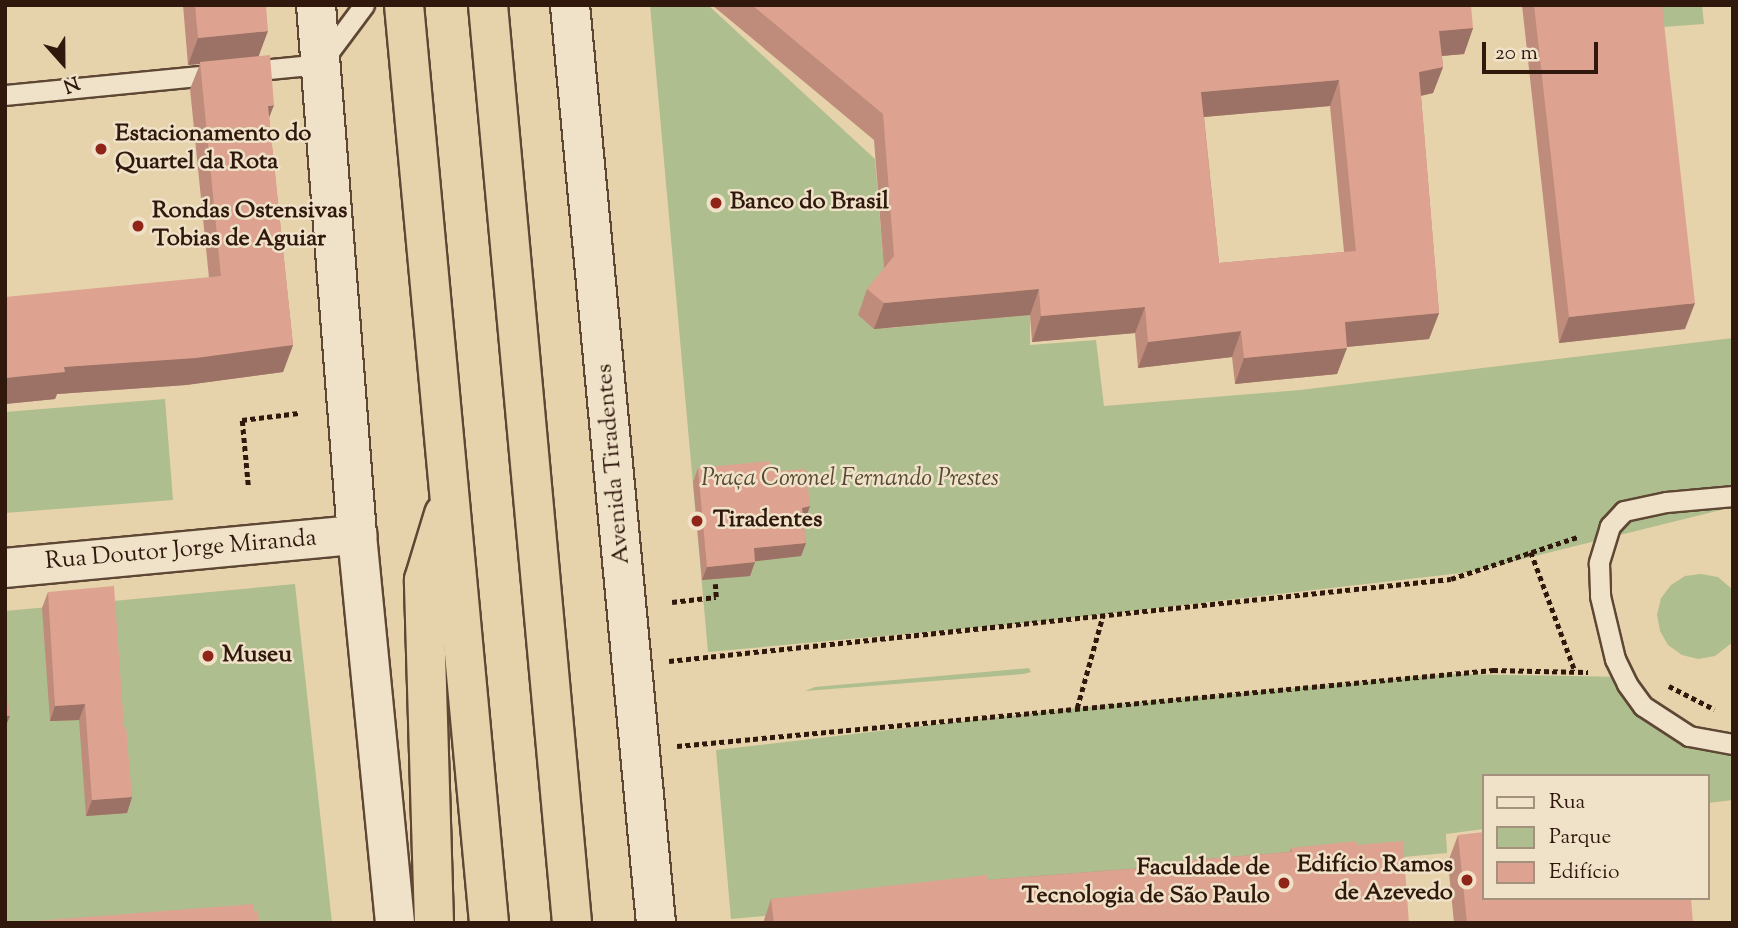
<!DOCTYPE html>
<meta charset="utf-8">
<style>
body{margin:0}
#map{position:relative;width:1738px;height:928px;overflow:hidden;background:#e7d3ab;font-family:"Sorts Mill Goudy",serif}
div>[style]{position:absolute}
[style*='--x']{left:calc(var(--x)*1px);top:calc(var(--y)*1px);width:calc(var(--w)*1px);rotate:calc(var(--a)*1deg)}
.green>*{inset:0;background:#afbe8e}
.path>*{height:4.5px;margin-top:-2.25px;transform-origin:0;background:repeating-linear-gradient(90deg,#30180d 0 5px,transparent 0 8.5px)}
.roads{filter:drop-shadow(2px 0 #5e4734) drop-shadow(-2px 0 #5e4734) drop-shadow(0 2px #5e4734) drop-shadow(0 -2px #5e4734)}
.service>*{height:19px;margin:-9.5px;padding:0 9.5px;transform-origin:9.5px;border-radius:9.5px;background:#efe2c8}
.minor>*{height:38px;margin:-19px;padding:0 19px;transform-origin:19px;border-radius:19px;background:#efe2c8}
.secondary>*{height:38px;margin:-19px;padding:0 19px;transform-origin:19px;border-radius:19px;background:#efe2c8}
.trunk>*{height:38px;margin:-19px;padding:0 19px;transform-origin:19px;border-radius:19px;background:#e7d3ab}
.wall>*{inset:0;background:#bf8c7c}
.shaded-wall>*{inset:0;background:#9b7265}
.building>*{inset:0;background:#dea390}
.dots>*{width:19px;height:19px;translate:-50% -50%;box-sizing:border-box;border:4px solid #efe2c8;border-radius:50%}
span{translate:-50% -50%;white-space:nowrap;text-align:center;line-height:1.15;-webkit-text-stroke:5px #efe2c8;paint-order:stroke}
.poi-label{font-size:24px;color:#30180d;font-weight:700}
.left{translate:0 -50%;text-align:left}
.right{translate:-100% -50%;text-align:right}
.street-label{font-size:24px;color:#30180d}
.park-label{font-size:24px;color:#564a34;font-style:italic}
.frame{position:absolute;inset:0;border:7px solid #30180d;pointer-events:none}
.legend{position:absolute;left:1482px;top:774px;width:228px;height:126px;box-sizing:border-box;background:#efe2c8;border:2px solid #a3917d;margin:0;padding:9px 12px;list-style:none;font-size:21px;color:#30180d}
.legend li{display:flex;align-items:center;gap:14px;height:35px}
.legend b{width:35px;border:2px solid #a3917d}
.north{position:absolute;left:28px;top:28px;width:70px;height:70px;-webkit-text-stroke:5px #efe2c8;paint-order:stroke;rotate:159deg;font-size:19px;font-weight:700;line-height:28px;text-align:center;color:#30180d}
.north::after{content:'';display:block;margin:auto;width:24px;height:32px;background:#30180d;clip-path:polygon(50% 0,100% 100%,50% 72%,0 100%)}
.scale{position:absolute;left:1482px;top:42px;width:116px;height:32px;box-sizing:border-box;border:4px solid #30180d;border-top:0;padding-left:9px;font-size:21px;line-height:24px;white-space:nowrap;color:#30180d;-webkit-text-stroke:5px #efe2c8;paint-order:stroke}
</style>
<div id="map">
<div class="green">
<i style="clip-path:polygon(650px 5px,708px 5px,875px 159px,889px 328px,1030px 315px,1030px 345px,1096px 340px,1104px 406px,1300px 390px,1733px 338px,1733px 507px,1470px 572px,1036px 622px,708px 652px)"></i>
<i style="clip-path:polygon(1661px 5px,1702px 5px,1704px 24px,1663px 27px)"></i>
<i style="clip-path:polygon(165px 399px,173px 500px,5px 513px,5px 412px)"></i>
<i style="clip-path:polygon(1701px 574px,1718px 577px,1733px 590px,1733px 642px,1715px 656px,1698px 659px,1682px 655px,1668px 645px,1660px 631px,1657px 615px,1661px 598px,1671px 585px,1685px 576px)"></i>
<i style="clip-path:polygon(295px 584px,332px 923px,5px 923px,5px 611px)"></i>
<i style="clip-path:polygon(1029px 668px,1031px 672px,1024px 674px,805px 691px,815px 687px)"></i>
<i style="clip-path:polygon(1448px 674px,1626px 677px,1684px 734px,1715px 751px,1733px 753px,1733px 800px,1708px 803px,1708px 776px,1484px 776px,1484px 829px,1446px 834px,1447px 853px,731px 919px,716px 750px,1077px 708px)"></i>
</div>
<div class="path">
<i style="--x:248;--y:485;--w:65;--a:-95.3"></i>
<i style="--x:242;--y:420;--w:57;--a:-7"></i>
<i style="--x:1531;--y:552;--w:127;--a:69.7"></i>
<i style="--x:672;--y:602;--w:44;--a:-6.5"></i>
<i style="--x:716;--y:597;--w:13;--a:-94"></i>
<i style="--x:669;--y:661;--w:786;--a:-5.99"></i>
<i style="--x:1451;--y:579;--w:133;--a:-18.4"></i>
<i style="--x:1669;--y:686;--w:51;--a:27.1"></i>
<i style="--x:1077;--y:708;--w:97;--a:-74.4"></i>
<i style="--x:677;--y:746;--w:820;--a:-5.32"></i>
<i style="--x:1493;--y:670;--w:95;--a:1.2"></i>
</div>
<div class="roads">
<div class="service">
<i style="--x:5;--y:95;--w:317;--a:-5.6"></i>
<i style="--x:320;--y:64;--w:74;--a:-53.3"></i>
<i style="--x:1733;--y:496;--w:67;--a:174.9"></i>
<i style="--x:1666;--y:502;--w:43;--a:167.9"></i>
<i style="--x:1624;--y:511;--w:21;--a:133"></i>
<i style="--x:1610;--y:526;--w:39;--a:107"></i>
<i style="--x:1599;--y:563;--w:33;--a:88"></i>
<i style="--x:1600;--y:596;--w:65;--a:76.6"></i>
<i style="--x:1615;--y:659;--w:28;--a:64"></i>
<i style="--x:1627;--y:684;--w:27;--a:54"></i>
<i style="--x:1643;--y:706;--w:55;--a:33.1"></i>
<i style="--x:1689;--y:736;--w:45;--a:10.3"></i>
</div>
<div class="minor">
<i style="--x:5;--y:568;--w:354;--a:-5.4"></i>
</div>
<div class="secondary">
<i style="--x:316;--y:5;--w:532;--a:85.58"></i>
<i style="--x:357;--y:535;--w:390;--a:84.4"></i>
<i style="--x:570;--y:5;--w:922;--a:84.65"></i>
</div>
<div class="trunk">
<i style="--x:404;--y:5;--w:922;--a:84.71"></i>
<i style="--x:488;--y:5;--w:922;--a:84.77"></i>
<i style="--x:434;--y:923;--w:343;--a:-91.7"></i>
<i style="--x:424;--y:580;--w:69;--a:-73.1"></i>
</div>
</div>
<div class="wall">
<i style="clip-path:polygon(183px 5px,266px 5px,258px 56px,269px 117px,293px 345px,283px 372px,186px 385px,57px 394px,55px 399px,5px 404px,209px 278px,190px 89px,200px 64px,188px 65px)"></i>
<i style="clip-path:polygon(evenodd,712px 5px,1150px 5px,1150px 6px,1473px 28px,1464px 54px,1442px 56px,1443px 67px,1433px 93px,1421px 96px,1439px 313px,1429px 339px,1347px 347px,1337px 374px,1235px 384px,1232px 357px,1138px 368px,1135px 333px,1032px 342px,1030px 315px,874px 329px,858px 315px,867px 289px,884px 269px,874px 140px,712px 5px,1330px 106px,1344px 252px,1219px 263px,1204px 117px,1330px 106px)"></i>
<i style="clip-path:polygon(1522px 5px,1662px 5px,1685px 329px,1559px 343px)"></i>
<i style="clip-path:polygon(698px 468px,771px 472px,810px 506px,805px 520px,803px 520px,806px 543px,801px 556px,755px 561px,750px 576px,702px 580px,693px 482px)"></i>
<i style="clip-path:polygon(48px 592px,124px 727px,132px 797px,127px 813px,86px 816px,79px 720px,50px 721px,42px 608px)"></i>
<i style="clip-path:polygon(1458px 835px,1693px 923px,1454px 923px,1448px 862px)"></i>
<i style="clip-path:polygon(1357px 845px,1409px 923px,763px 923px,771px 899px,987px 880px,1154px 867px,1156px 863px,1290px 852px,1291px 848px)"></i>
</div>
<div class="shaded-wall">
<i style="clip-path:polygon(1473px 28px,1464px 54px,1430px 57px,1439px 31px)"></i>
<i style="clip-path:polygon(268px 31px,258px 58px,188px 65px,198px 38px)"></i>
<i style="clip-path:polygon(1443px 67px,1433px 93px,1410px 98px,1419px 72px)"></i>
<i style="clip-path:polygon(1339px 80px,1330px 106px,1192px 118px,1201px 92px)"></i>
<i style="clip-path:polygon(274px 105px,264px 131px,268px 106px)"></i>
<i style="clip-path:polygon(1039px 289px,1030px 315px,874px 329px,884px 303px)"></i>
<i style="clip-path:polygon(1695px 303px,1685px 329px,1559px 343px,1569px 317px)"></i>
<i style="clip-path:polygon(1145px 307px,1135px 333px,1032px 342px,1041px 316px)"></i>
<i style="clip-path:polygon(1439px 313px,1429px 339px,1335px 348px,1345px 322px)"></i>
<i style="clip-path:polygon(1241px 331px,1232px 357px,1138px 368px,1148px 342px)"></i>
<i style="clip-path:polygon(293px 345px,283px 372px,186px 385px,57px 394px,55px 399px,5px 404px,5px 378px,64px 367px)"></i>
<i style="clip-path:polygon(1347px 348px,1337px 374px,1235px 384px,1244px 358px)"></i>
<i style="clip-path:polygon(810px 506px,805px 520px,797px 521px,802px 508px)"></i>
<i style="clip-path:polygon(806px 543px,801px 556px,749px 562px,754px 548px)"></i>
<i style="clip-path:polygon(755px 562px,750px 576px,702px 580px,707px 567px)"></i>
<i style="clip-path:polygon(85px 704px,79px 720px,50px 721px,55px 706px)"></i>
<i style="clip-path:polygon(5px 716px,10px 716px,5px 728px)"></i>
<i style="clip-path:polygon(132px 797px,127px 813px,86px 816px,92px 800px)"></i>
</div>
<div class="building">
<i style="clip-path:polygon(195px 5px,266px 5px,268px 31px,198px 38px)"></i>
<i style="clip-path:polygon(evenodd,752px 5px,1150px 5px,1150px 6px,1161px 5px,1471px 5px,1473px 28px,1439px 31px,1443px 67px,1419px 72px,1439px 313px,1345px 322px,1347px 348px,1244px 358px,1241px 331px,1148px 342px,1145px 307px,1041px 316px,1039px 289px,884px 303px,867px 289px,894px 256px,883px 114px,752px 5px,1339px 80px,1356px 251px,1219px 263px,1201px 92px,1339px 80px)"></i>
<i style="clip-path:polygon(1534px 5px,1662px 5px,1695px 303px,1569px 317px)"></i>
<i style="clip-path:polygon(270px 55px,274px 105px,268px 106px,293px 345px,196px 358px,64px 367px,65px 372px,5px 378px,5px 297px,221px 276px,200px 62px)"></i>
<i style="clip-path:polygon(770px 461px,771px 472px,806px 469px,810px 506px,802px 508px,806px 543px,754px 548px,755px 562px,707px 567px,698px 468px)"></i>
<i style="clip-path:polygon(114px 586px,124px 727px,126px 727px,132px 797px,92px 800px,85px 704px,55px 706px,48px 592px)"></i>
<i style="clip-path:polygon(5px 685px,6px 685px,10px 716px,5px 716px)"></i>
<i style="clip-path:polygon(1484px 832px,1484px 898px,1691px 898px,1693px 923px,1467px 923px,1458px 835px)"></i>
<i style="clip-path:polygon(1356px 841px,1357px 845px,1403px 841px,1409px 923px,774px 923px,771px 899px,987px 875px,987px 880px,1156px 867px,1156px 863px,1292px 852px,1291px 848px)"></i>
<i style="clip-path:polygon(254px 904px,254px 911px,258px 910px,259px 923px,9px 923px)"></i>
</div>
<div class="dots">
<i style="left:101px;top:149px;background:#8f2418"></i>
<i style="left:716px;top:203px;background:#8f2418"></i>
<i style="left:138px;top:226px;background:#8f2418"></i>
<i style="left:697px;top:521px;background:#8f2418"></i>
<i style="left:208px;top:656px;background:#8f2418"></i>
<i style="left:1467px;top:880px;background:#8f2418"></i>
<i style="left:1284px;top:883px;background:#8f2418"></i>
</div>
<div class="poi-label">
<span class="left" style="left:115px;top:149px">Estacionamento do<br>Quartel da Rota</span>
<span class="left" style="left:730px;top:203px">Banco do Brasil</span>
<span class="left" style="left:152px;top:226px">Rondas Ostensivas<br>Tobias de Aguiar</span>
<span class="left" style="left:713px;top:521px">Tiradentes</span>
<span class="left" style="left:222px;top:656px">Museu</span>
<span class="right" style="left:1453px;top:880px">Edifício Ramos<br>de Azevedo</span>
<span class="right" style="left:1270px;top:883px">Faculdade de<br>Tecnologia de São Paulo</span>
</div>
<div class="street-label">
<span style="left:614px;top:464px;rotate:-95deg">Avenida Tiradentes</span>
<span style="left:181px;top:551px;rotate:-5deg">Rua Doutor Jorge Miranda</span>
</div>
<div class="park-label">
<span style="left:850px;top:480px">Praça Coronel Fernando Prestes</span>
</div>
<div class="frame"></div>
<ul class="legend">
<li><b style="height:9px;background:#efe2c8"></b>Rua</li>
<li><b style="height:19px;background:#afbe8e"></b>Parque</li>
<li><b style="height:19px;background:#dea390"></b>Edifício</li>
</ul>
<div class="north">N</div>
<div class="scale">20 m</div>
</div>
